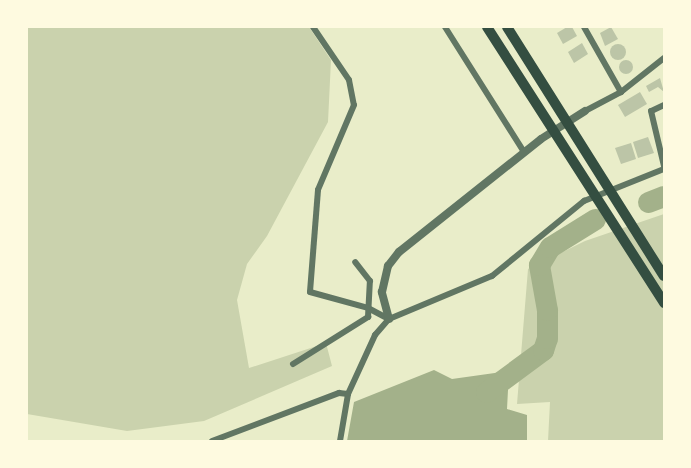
<!DOCTYPE html>
<style>
body{margin:0}
#map{position:relative;width:691px;height:468px;overflow:hidden;background:#e9edc9;font-family:Bitter,serif}
div>[style]{position:absolute}
[style*='--x']{left:calc(var(--x)*1px);top:calc(var(--y)*1px);width:calc(var(--w)*1px);rotate:calc(var(--a)*1deg)}
.green>*{inset:0;background:#cad2ad}
.water>*{inset:0;background:#a3b18a}
.river>*{height:21px;margin:-10.5px;padding:0 10.5px;transform-origin:10.5px;border-radius:10.5px;background:#a3b18a}
.building>*{inset:0;background:#bcc5a7}
.round{border-radius:50%}
.minor>*{height:6px;margin:-3px;padding:0 3px;transform-origin:3px;border-radius:3px;background:#617663}
.tertiary>*{height:8px;margin:-4px;padding:0 4px;transform-origin:4px;border-radius:4px;background:#617663}
.primary>*{height:10px;margin:-5px;padding:0 5px;transform-origin:5px;border-radius:5px;background:#344e41}
span{translate:-50% -50%;white-space:nowrap;text-align:center;line-height:1.15;-webkit-text-stroke:6px #fefae0;paint-order:stroke}
.frame{position:absolute;inset:0;border:28px solid #fefae0;pointer-events:none}
</style>
<div id="map">
<div class="green">
<i style="clip-path:polygon(27px 27px,309px 27px,331px 60px,328px 122px,267px 236px,247px 264px,237px 300px,249px 368px,326px 343px,332px 366px,204px 421px,127px 431px,27px 414px)"></i>
<i style="clip-path:polygon(664px 214px,664px 441px,548px 441px,550px 402px,517px 404px,528px 269px,585px 241px)"></i>
</div>
<div class="water">
<i style="clip-path:polygon(434px 370px,452px 379px,509px 371px,507px 409px,527px 415px,527px 441px,347px 441px,354px 402px)"></i>
</div>
<div class="river">
<i style="--x:648;--y:202;--w:17;--a:-21"></i>
<i style="--x:486;--y:392;--w:71;--a:-36.4"></i>
<i style="--x:543;--y:350;--w:13;--a:-72"></i>
<i style="--x:547;--y:338;--w:28;--a:-90"></i>
<i style="--x:547;--y:310;--w:46;--a:-100.1"></i>
<i style="--x:539;--y:265;--w:21;--a:-59"></i>
<i style="--x:550;--y:247;--w:53;--a:-31.9"></i>
</div>
<div class="building">
<i style="clip-path:polygon(567px 27px,572px 27px,577px 36px,563px 44px,557px 33px)"></i>
<i style="clip-path:polygon(611px 27px,618px 39px,605px 46px,600px 33px)"></i>
<i style="clip-path:polygon(582px 43px,588px 54px,574px 63px,568px 52px)"></i>
<i class="round" style="left:610px;top:44px;width:16px;height:16px"></i>
<i class="round" style="left:619px;top:60px;width:14px;height:14px"></i>
<i style="clip-path:polygon(660px 78px,664px 92px,658px 87px,649px 92px,646px 86px)"></i>
<i style="clip-path:polygon(640px 92px,647px 104px,625px 117px,618px 105px)"></i>
<i style="clip-path:polygon(648px 137px,654px 153px,638px 158px,633px 142px)"></i>
<i style="clip-path:polygon(631px 143px,636px 159px,621px 164px,615px 148px)"></i>
</div>
<div class="minor">
<i style="--x:313;--y:27;--w:64;--a:55.8"></i>
<i style="--x:349;--y:80;--w:25;--a:79"></i>
<i style="--x:354;--y:105;--w:92;--a:113"></i>
<i style="--x:318;--y:190;--w:102;--a:94.5"></i>
<i style="--x:310;--y:292;--w:60;--a:15.4"></i>
<i style="--x:368;--y:308;--w:24;--a:28"></i>
<i style="--x:445;--y:27;--w:148;--a:57.7"></i>
<i style="--x:584;--y:27;--w:75;--a:60.4"></i>
<i style="--x:664;--y:105;--w:14;--a:155"></i>
<i style="--x:651;--y:111;--w:57;--a:76.7"></i>
<i style="--x:585;--y:111;--w:41;--a:-27.8"></i>
<i style="--x:621;--y:92;--w:55;--a:-38.3"></i>
<i style="--x:293;--y:364;--w:89;--a:-32.1"></i>
<i style="--x:368;--y:317;--w:36;--a:-87"></i>
<i style="--x:370;--y:281;--w:24;--a:-128"></i>
<i style="--x:212;--y:441;--w:136;--a:-20.7"></i>
<i style="--x:339;--y:393;--w:9;--a:6"></i>
<i style="--x:340;--y:441;--w:48;--a:-80.3"></i>
<i style="--x:348;--y:394;--w:65;--a:-65.4"></i>
<i style="--x:375;--y:335;--w:21;--a:-49"></i>
<i style="--x:389;--y:319;--w:112;--a:-22.7"></i>
<i style="--x:492;--y:276;--w:119;--a:-39.2"></i>
<i style="--x:584;--y:201;--w:86;--a:-21.8"></i>
</div>
<div class="tertiary">
<i style="--x:389;--y:319;--w:28;--a:-105"></i>
<i style="--x:382;--y:292;--w:27;--a:-77"></i>
<i style="--x:388;--y:266;--w:18;--a:-52"></i>
<i style="--x:399;--y:252;--w:181;--a:-38.5"></i>
<i style="--x:541;--y:139;--w:52;--a:-32.5"></i>
</div>
<div class="primary">
<i style="--x:487;--y:27;--w:328;--a:57.3"></i>
<i style="--x:507;--y:27;--w:294;--a:57.8"></i>
</div>
<div class="frame"></div>
</div>
